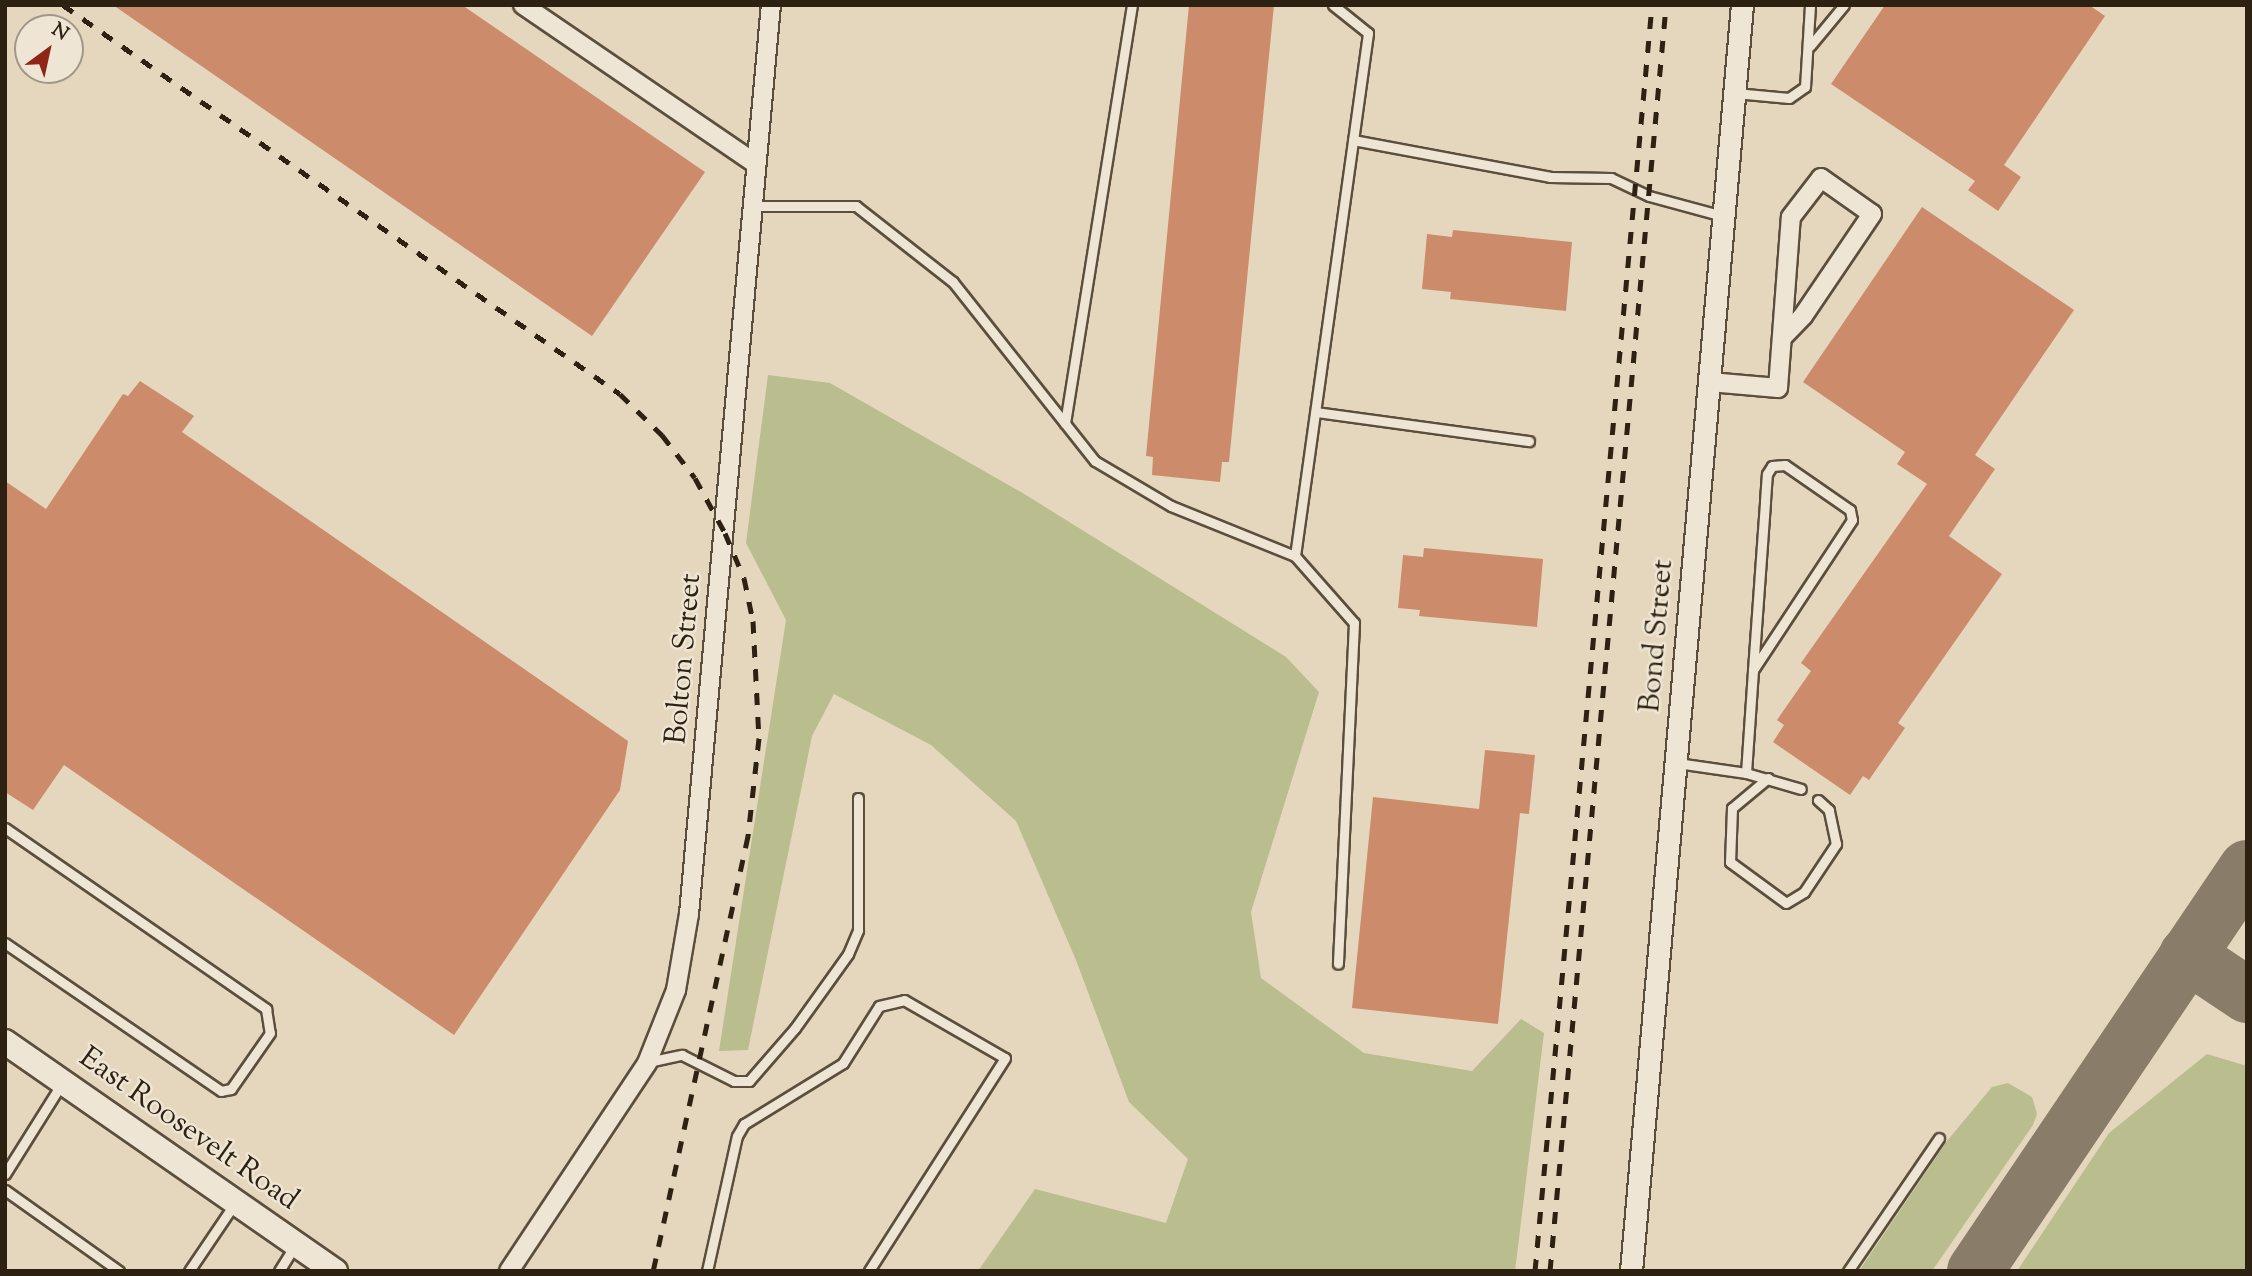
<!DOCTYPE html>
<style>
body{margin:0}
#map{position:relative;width:2252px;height:1276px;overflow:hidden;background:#e5d7bd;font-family:"Sorts Mill Goudy",serif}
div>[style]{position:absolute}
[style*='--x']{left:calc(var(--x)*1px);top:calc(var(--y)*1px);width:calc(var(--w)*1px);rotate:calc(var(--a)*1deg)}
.green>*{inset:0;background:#babd8d}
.taxiway>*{height:56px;margin:-28px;padding:0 28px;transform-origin:28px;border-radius:28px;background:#897c68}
.building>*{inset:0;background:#cc8b6b}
.roads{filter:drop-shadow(2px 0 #5b4e3d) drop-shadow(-2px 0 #5b4e3d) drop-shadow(0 2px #5b4e3d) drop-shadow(0 -2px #5b4e3d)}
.service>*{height:9px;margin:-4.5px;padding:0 4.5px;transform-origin:4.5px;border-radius:4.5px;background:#eee5d4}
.minor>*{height:18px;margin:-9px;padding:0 9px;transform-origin:9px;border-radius:9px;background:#eee5d4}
.tertiary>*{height:21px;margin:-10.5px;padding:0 10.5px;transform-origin:10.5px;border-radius:10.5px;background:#eee5d4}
.secondary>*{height:24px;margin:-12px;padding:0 12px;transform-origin:12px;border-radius:12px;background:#eee5d4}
.rail>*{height:5px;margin-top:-2.5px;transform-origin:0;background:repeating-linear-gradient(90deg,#2d2112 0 12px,transparent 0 24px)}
span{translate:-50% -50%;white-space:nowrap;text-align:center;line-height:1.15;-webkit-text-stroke:5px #eee5d4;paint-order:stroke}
.street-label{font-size:30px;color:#2d2112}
.frame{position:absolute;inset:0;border:7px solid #2d2112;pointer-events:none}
.north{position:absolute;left:14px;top:14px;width:70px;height:70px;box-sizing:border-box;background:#eee5d4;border:2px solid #a19786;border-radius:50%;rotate:33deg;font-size:19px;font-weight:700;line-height:28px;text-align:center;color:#2d2112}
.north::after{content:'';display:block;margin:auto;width:24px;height:32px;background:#8f2418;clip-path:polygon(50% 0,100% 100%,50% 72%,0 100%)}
</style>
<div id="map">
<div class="green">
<i style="clip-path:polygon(768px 375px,830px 383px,1026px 495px,1286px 657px,1319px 692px,1251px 912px,1261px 978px,1364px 1053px,1472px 1071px,1521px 1019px,1544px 1033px,1515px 1271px,978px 1271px,1035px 1189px,1166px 1223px,1188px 1159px,1129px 1102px,1076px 960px,1016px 821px,931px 745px,834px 694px,812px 736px,748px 1050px,719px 1051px,786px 620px,746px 543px)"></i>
<i style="clip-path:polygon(2207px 1054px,2247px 1066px,2247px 1271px,2017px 1271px,2109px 1133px)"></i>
<i style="clip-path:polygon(2008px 1083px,2032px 1097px,2037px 1114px,2033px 1125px,1932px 1271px,1859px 1271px,1947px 1141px,1992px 1087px)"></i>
</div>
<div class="taxiway">
<i style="--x:2187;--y:955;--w:72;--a:33.7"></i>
<i style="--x:1975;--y:1271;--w:486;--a:-56"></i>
</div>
<div class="building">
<i style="clip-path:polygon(113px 5px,462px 5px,705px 172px,592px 336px)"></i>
<i style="clip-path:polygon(1189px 5px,1274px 5px,1229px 462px,1222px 462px,1220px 482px,1152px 475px,1153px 457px,1146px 456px)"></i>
<i style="clip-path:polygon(1885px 5px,2089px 5px,2105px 16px,2004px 165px,2021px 177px,1998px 211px,1968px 190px,1975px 181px,1831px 84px)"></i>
<i style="clip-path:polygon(1922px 207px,2074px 310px,1975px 455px,1995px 469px,1949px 536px,2002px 574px,1898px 723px,1905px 728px,1869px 780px,1863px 776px,1850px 795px,1773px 742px,1784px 725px,1777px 720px,1811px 671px,1801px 663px,1927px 484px,1897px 464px,1905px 452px,1803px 382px)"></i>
<i style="clip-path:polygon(1453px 230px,1572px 242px,1566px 311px,1450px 299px,1451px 292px,1422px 289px,1427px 234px,1452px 237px)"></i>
<i style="clip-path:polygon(140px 381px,194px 416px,182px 432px,628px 741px,620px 790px,454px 1035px,64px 765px,33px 810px,5px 792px,5px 481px,46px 509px,123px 394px,128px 396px)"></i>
<i style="clip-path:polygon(1424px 548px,1543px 559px,1537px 627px,1419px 616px,1420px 610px,1398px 608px,1403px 555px,1423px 557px)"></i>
<i style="clip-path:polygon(1485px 750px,1535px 755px,1529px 814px,1520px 813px,1498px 1024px,1352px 1008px,1373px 797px,1479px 809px)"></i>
</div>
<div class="roads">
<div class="service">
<i style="--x:1810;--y:46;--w:53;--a:-50.3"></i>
<i style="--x:1735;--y:93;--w:54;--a:5.3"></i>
<i style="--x:1789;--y:98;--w:19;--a:-35"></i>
<i style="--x:1805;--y:87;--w:82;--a:-86.5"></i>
<i style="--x:1353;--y:140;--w:200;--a:10.6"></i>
<i style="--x:1550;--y:177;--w:61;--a:0.9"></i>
<i style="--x:1611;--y:178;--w:42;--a:25.3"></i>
<i style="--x:1649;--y:196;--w:77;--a:15.1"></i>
<i style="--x:753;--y:206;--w:103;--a:0"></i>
<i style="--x:856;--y:206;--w:123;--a:38.1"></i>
<i style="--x:953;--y:282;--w:228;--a:51.6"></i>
<i style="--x:1095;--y:461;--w:88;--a:30.6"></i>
<i style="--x:1171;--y:506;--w:134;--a:22"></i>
<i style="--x:1295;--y:556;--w:528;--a:-82.05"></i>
<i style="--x:1368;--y:33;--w:45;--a:-141.3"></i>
<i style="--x:1316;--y:412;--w:215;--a:7.8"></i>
<i style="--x:1065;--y:423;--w:423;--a:-80.9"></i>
<i style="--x:1295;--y:556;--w:89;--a:48.6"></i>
<i style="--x:1354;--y:623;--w:341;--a:92.7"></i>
<i style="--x:1677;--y:763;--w:70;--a:8.2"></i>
<i style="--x:1746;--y:773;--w:103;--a:-86.1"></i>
<i style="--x:1753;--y:670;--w:169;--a:-85.9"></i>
<i style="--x:1765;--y:501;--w:27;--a:-86"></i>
<i style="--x:1767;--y:474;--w:9;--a:-58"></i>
<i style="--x:1772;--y:466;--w:13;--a:-4"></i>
<i style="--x:1785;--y:465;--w:79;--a:34.7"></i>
<i style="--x:1850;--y:510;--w:10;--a:79"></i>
<i style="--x:1852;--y:520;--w:180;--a:123.4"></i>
<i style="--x:1746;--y:773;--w:57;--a:16.2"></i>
<i style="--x:1768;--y:778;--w:47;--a:140.2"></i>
<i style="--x:1732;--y:808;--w:54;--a:92.1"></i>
<i style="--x:1730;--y:862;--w:69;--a:36.2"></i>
<i style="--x:1786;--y:903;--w:21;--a:-31"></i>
<i style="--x:1804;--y:892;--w:58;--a:-56.3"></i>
<i style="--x:1836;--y:844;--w:35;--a:-102"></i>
<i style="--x:1829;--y:810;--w:15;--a:-138"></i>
<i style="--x:5;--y:828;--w:318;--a:34.7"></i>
<i style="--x:266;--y:1009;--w:24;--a:81"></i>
<i style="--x:270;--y:1033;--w:68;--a:124.9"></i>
<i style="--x:231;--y:1089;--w:10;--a:169"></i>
<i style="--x:221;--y:1091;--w:262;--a:-145.6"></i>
<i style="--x:648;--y:1062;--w:35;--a:-12"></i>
<i style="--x:682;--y:1055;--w:58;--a:26.6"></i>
<i style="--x:734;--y:1081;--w:15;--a:0"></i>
<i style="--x:749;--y:1081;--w:70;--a:-49"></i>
<i style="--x:795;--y:1028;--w:91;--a:-54.4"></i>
<i style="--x:848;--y:954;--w:26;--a:-67"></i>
<i style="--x:858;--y:930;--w:132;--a:-90"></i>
<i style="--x:5;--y:1174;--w:107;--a:-57.9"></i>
<i style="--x:5;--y:1190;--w:140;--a:35.4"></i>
<i style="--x:189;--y:1271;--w:82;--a:-55.9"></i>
<i style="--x:279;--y:1271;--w:31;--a:-58"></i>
<i style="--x:707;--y:1271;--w:138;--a:-77.5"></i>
<i style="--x:737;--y:1136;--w:14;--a:-60"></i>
<i style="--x:744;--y:1124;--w:116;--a:-31.6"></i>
<i style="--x:843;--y:1063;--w:67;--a:-57.7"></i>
<i style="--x:879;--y:1006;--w:26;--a:-13"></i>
<i style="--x:904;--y:1000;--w:116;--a:29.9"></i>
<i style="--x:1005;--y:1058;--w:253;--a:122.6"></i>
<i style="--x:1848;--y:1271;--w:161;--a:-55.6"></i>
</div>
<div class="minor">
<i style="--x:523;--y:5;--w:282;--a:34.3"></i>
<i style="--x:1710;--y:382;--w:68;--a:5"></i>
<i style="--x:1778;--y:388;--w:171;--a:-85.7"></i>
<i style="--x:1791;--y:217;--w:49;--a:-52.4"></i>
<i style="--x:1821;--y:178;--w:62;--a:35.2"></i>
<i style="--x:1872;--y:214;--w:123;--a:124.1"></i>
<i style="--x:1803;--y:316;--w:30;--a:134"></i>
<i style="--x:509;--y:1271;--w:250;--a:-56.4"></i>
<i style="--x:647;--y:1063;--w:79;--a:-68.3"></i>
<i style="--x:676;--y:990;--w:77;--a:-80.3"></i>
<i style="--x:689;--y:914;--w:913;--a:-84.85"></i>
</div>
<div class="tertiary">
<i style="--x:1631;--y:1271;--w:1271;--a:-84.99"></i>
</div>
<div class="secondary">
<i style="--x:5;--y:1042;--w:402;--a:34.8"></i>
</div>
</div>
<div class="rail">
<i style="--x:63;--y:5;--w:679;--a:34.93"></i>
<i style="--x:620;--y:394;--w:59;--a:44.3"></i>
<i style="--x:662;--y:435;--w:54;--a:52.5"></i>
<i style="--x:695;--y:478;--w:63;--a:61.4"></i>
<i style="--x:725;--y:533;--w:49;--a:67.1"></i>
<i style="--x:744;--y:578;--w:44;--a:78.2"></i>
<i style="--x:753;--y:621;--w:117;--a:87.1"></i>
<i style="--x:759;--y:738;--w:99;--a:96.4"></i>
<i style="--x:748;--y:836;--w:445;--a:102.3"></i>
<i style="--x:1535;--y:1271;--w:1271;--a:-84.72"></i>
<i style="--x:1550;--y:1271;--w:1271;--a:-84.76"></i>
</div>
<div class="street-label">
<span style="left:1658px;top:636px;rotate:-85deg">Bond Street</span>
<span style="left:685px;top:659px;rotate:-85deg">Bolton Street</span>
<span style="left:188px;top:1130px;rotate:35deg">East Roosevelt Road</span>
</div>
<div class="frame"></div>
<div class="north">N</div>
</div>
